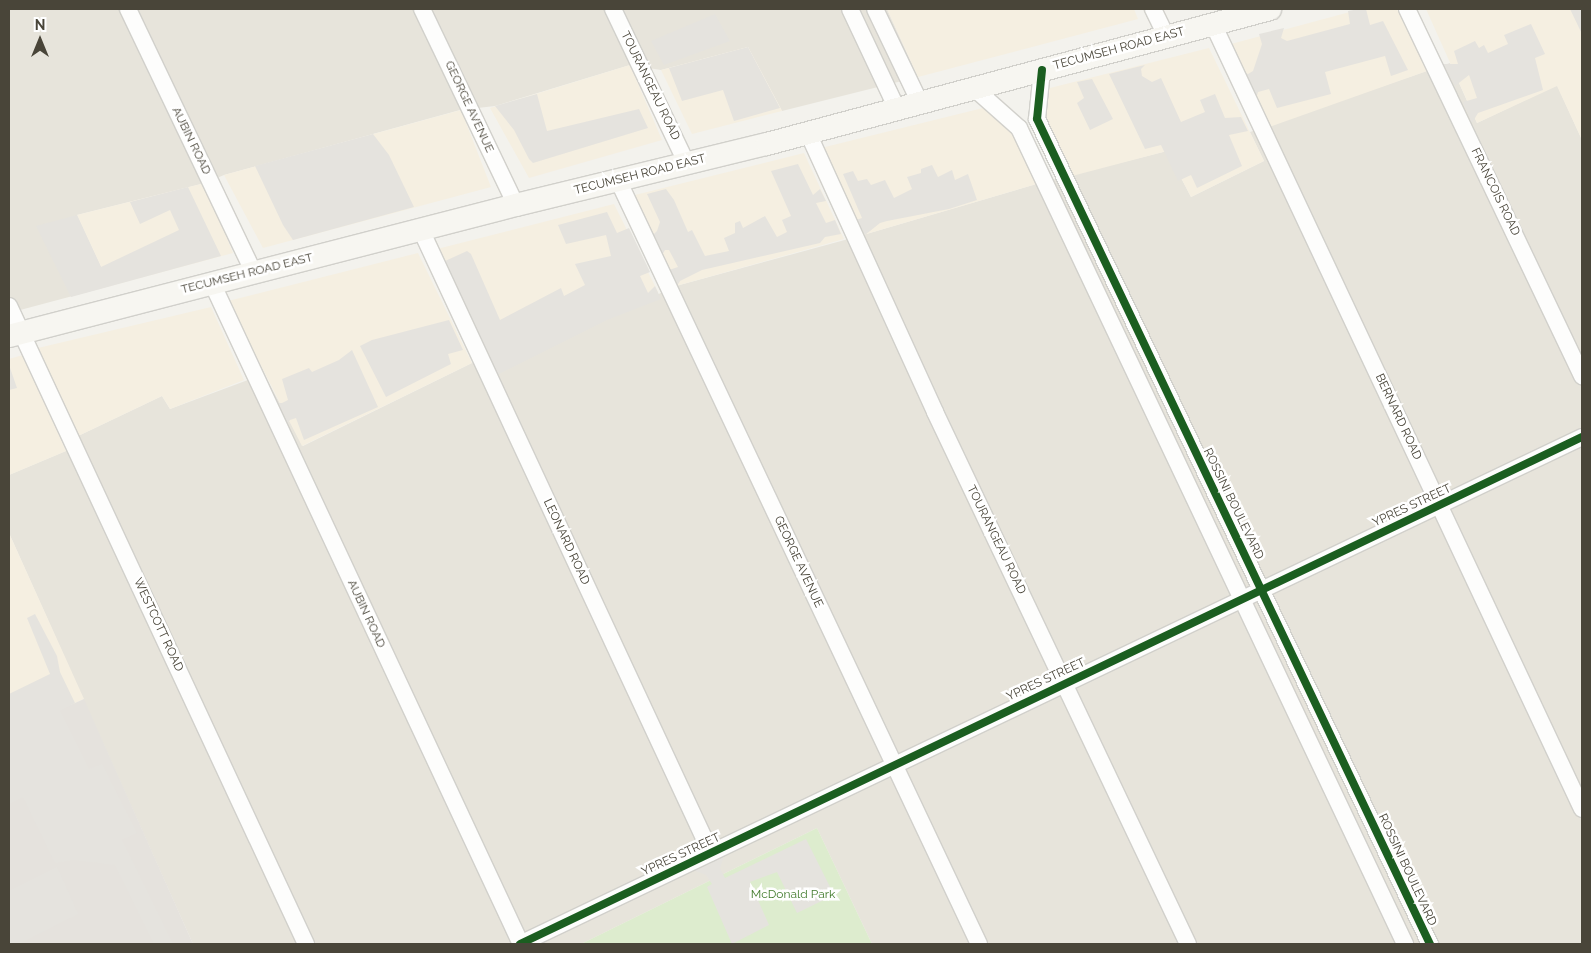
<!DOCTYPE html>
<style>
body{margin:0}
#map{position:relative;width:1591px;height:953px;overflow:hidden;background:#f3f2ed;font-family:Raleway,sans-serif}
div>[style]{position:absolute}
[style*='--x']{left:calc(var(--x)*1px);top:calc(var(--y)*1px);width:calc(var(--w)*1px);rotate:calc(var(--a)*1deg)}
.residential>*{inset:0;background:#e7e4db}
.commercial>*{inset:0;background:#f5efe1}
.industrial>*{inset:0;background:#e5e2dd}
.green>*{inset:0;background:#ddecce}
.parking>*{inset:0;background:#e5e3de}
.roads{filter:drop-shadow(1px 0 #d1d0cb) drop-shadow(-1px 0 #d1d0cb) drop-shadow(0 1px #d1d0cb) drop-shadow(0 -1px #d1d0cb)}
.street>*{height:16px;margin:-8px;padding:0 8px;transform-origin:8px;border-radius:8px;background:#fdfdfc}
.secondary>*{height:22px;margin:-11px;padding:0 11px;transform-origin:11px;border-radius:11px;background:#f7f6f1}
.cycleway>*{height:8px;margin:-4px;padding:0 4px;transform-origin:4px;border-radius:4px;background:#1b5e20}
span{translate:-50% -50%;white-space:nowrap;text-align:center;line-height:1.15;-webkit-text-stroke:5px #fff;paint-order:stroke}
.street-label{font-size:12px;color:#494539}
.park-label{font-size:12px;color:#417b2c}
.frame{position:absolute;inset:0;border:10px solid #494539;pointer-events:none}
.north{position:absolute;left:15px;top:15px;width:50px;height:50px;-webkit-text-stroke:4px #fff;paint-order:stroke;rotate:0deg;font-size:14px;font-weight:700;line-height:20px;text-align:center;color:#494539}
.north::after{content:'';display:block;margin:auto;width:18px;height:22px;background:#494539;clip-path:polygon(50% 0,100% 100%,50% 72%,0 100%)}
</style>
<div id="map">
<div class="residential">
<i style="clip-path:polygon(9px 9px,887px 9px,918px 77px,782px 111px,748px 47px,661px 70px,630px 65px,495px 106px,460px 110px,224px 175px,205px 183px,77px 215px,110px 286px,9px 313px)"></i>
<i style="clip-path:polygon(1450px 63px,1477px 123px,1557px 85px,1582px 140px,1582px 944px,872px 944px,817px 828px,581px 944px,193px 944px,9px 533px,9px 475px,66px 451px,76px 437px,162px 396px,170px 409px,264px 374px,303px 446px,472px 363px,494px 370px,676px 286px,863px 235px,1040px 183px,1167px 151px,1191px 197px,1264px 161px,1250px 132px)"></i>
</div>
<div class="commercial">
<i style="clip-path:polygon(887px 9px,1134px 9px,1138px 19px,918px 77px)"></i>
<i style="clip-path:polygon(1361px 9px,1397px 9px,1427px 71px,1269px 127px,1231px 44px)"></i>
<i style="clip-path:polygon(1426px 9px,1582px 9px,1582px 140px,1557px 86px,1477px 123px)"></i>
<i style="clip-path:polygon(748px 47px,782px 111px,692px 134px,661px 70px)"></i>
<i style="clip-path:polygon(1209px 48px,1264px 161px,1191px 197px,1167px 151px,1072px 176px,1034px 92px)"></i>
<i style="clip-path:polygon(630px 65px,662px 140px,529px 178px,490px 108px)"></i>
<i style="clip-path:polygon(987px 107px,1011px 126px,1040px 183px,863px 235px,821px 148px)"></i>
<i style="clip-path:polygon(461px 110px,491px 187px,263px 248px,224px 175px)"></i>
<i style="clip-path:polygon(804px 153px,844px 239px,676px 286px,635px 195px)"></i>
<i style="clip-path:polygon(205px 183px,233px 253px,110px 286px,77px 215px)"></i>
<i style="clip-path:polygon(614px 204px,658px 292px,493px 370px,437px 249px)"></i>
<i style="clip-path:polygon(418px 253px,472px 363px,302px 446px,228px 301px)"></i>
<i style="clip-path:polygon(211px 307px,244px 380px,170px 409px,162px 396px,76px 437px,38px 348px)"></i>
<i style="clip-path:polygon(23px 355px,66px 451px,9px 475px,9px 359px)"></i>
<i style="clip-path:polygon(9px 533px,84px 699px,9px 732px)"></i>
</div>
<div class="industrial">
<i style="clip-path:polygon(84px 699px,193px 944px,9px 944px,9px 732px)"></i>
</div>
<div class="green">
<i style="clip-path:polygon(817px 828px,872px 944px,581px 944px)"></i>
</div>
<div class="parking">
<i style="clip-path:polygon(1359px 9px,1366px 9px,1370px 25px,1383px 21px,1408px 70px,1391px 76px,1385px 56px,1325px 72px,1331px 94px,1277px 108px,1269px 89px,1258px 92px,1256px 99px,1243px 72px,1248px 74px,1253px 71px,1262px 44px,1259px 34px,1284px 28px,1281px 38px,1287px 41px,1350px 24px,1348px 11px)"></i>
<i style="clip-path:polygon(1570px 9px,1582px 9px,1582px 34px)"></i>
<i style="clip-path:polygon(715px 14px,730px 41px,664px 65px,651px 41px)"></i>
<i style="clip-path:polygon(1531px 24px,1545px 54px,1535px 58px,1543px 90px,1478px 113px,1472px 123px,1463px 102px,1477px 98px,1469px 75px,1455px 86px,1443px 64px,1458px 64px,1454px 51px,1475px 41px,1479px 48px,1484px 45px,1488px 53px,1508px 44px,1504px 35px)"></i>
<i style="clip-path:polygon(748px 47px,780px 108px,734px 121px,723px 90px,682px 101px,669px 68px)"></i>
<i style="clip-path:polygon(1145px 65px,1141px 69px,1142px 76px,1152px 82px,1161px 78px,1181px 122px,1205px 112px,1200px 100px,1215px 94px,1225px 118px,1241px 117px,1248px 131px,1229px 135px,1242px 166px,1197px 188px,1191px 175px,1178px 181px,1161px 145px,1145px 149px,1109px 74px)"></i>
<i style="clip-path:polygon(1092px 79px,1113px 119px,1090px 130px,1077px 103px,1084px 98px,1077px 82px)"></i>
<i style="clip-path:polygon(537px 94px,547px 131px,639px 109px,648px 128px,533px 163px,529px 159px,514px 130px,495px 106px)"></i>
<i style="clip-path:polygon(373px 134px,389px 155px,414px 207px,293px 240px,283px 225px,255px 166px)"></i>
<i style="clip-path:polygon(798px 164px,813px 195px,820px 189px,826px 201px,816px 203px,826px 223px,835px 220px,841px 234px,825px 237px,820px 243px,702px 270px,680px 281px,677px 286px,669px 270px,678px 267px,669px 250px,665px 250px,662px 255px,653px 235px,657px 231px,660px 222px,647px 194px,666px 189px,674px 200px,688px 232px,692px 230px,705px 256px,729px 251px,724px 238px,735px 233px,735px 223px,740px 221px,743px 228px,765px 216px,777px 237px,787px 232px,782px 220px,791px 216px,771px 171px)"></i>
<i style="clip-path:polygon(932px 165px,938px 177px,952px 170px,955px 180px,968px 174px,977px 200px,949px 209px,887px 221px,880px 223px,865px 235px,856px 220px,862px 218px,843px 174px,853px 171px,858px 181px,867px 179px,871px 185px,885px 180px,894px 198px,912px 189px,907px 177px,921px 173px,921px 169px)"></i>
<i style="clip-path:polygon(188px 187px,221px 256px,71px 297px,36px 226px,77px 215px,101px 267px,179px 230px,170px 210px,140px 224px,130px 202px)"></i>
<i style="clip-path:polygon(607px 212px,617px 233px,629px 228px,650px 272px,640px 276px,648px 293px,655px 286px,661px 299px,607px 320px,497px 375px,443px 262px,467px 251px,471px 254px,500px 320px,561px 288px,564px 296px,585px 285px,575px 264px,611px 256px,606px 235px,566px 244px,558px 225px)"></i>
<i style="clip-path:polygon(449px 320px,463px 350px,448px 354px,451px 364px,386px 397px,360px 346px,372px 340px)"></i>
<i style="clip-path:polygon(352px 350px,378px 407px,304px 440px,296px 418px,290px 420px,286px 425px,275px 403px,282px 403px,288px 400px,282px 379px,309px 368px,312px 372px,339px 360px)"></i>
<i style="clip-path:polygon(9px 365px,17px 388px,9px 390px)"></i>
<i style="clip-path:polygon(35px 614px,57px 656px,60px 672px,75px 703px,60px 711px,89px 769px,102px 764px,137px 833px,122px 840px,173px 944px,154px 944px,115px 865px,73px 860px,55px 863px,23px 797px,9px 804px,9px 694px,50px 674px,27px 618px)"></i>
<i style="clip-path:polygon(806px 839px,834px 895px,797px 913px,777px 872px,750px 882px,769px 925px,732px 944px,707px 887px,712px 884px,706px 875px,693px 870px,724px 856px,720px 868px,725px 878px)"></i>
<i style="clip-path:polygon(57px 867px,78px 914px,19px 944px,9px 944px,9px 891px)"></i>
</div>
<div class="roads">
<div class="street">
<i style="--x:128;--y:9;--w:293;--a:64.5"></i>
<i style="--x:422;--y:9;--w:217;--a:64.4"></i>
<i style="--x:613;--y:9;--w:172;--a:64.5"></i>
<i style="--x:850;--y:9;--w:110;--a:64.8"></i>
<i style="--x:875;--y:9;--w:104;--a:64.4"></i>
<i style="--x:1153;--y:9;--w:30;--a:64"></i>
<i style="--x:1407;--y:9;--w:407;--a:64.5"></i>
<i style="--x:1213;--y:24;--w:867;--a:64.82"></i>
<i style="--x:1042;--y:70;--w:49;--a:95.8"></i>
<i style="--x:1037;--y:119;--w:914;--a:64.53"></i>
<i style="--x:974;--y:88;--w:60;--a:41.6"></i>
<i style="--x:1019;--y:128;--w:903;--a:64.68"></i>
<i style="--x:808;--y:133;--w:307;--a:65.5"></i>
<i style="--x:935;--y:412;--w:589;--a:64.57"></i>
<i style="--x:618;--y:180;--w:845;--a:64.71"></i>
<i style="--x:421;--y:230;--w:687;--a:65.04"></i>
<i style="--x:212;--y:283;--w:730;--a:64.95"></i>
<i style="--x:9;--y:306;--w:704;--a:65.04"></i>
<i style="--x:520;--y:944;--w:1177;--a:-25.52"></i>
</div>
<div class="secondary">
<i style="--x:9;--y:336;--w:524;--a:-14.49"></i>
<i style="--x:516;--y:205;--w:258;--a:-13.7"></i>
<i style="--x:767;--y:144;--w:521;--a:-15.02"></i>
</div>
</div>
<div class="cycleway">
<i style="--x:1042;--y:70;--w:49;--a:95.8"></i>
<i style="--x:1037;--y:119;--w:914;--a:64.53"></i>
<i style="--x:520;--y:944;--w:1177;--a:-25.52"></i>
</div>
<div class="street-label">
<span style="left:1119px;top:49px;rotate:-15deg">TECUMSEH ROAD EAST</span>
<span style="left:650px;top:86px;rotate:64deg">TOURANGEAU ROAD</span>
<span style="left:469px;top:107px;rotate:65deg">GEORGE AVENUE</span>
<span style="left:191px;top:141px;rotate:64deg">AUBIN ROAD</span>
<span style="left:640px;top:175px;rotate:-14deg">TECUMSEH ROAD EAST</span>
<span style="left:1495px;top:192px;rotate:64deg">FRANCOIS ROAD</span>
<span style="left:247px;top:274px;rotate:-14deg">TECUMSEH ROAD EAST</span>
<span style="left:1398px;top:417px;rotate:65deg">BERNARD ROAD</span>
<span style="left:1233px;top:504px;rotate:64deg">ROSSINI BOULEVARD</span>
<span style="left:1412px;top:506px;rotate:-25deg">YPRES STREET</span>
<span style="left:996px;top:540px;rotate:64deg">TOURANGEAU ROAD</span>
<span style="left:566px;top:542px;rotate:65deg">LEONARD ROAD</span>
<span style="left:798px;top:562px;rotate:65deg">GEORGE AVENUE</span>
<span style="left:366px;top:614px;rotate:65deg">AUBIN ROAD</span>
<span style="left:158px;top:625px;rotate:65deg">WESTCOTT ROAD</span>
<span style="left:1046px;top:680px;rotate:-25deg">YPRES STREET</span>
<span style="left:681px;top:855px;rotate:-25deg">YPRES STREET</span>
<span style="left:1407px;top:870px;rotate:65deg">ROSSINI BOULEVARD</span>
</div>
<div class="park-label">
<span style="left:793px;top:895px">McDonald Park</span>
</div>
<div class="frame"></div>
<div class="north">N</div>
</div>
